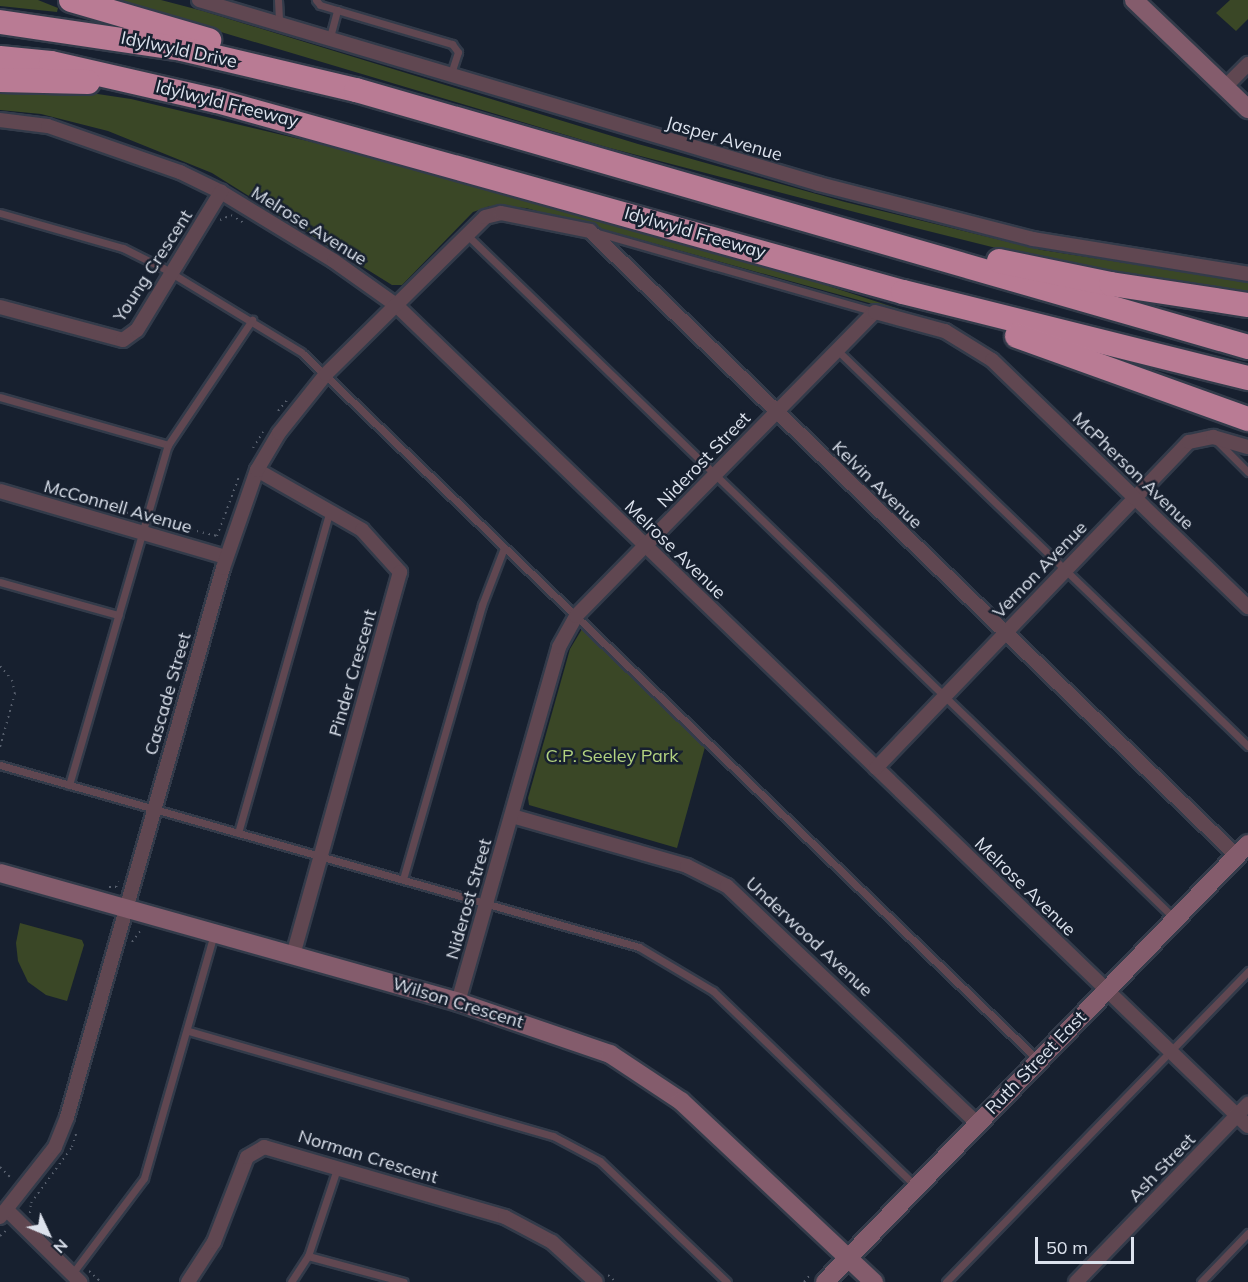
<!DOCTYPE html>
<style>
body{margin:0}
#map{position:relative;width:1248px;height:1282px;overflow:hidden;background:#17202f;font-family:Mulish,sans-serif}
div>[style]{position:absolute}
[style*='--x']{left:calc(var(--x)*1px);top:calc(var(--y)*1px);width:calc(var(--w)*1px);rotate:calc(var(--a)*1deg)}
.green>*{inset:0;background:#3a4726}
.path>*{height:2px;margin-top:-1px;transform-origin:0;background:repeating-linear-gradient(90deg,#565e6c 0 1.5px,transparent 0 6px)}
.roads{filter:drop-shadow(2px 0 #333b4a) drop-shadow(-2px 0 #333b4a) drop-shadow(0 2px #333b4a) drop-shadow(0 -2px #333b4a)}
.lane>*{height:7px;margin:-3.5px;padding:0 3.5px;transform-origin:3.5px;border-radius:3.5px;background:#604751}
.street>*{height:14px;margin:-7px;padding:0 7px;transform-origin:7px;border-radius:7px;background:#604751}
.secondary>*{height:18px;margin:-9px;padding:0 9px;transform-origin:9px;border-radius:9px;background:#845c6c}
.highway>*{height:24px;margin:-12px;padding:0 12px;transform-origin:12px;border-radius:12px;background:#b97b94}
span{translate:-50% -50%;white-space:nowrap;text-align:center;line-height:1.15;-webkit-text-stroke:5px #17202f;paint-order:stroke}
.street-label{font-size:18px;color:#dce2ed}
.park-label{font-size:18px;color:#b3d380}
.north{position:absolute;left:18px;top:1204px;width:60px;height:60px;-webkit-text-stroke:4px #17202f;paint-order:stroke;rotate:134deg;font-size:16px;font-weight:700;line-height:24px;text-align:center;color:#dce2ed}
.north::after{content:'';display:block;margin:auto;width:21px;height:27px;background:#dce2ed;clip-path:polygon(50% 0,100% 100%,50% 72%,0 100%)}
.scale{position:absolute;left:1035px;top:1237px;width:99px;height:27px;box-sizing:border-box;border:3px solid #dce2ed;border-top:0;padding-left:8px;font-size:18px;line-height:21px;white-space:nowrap;color:#dce2ed;-webkit-text-stroke:4px #17202f;paint-order:stroke}
</style>
<div id="map">
<div class="green">
<i style="clip-path:polygon(0 0,38px 0,58px 8px,57px 12px,0 6px)"></i>
<i style="clip-path:polygon(114px 0,161px 0,203px 11px,638px 144px,845px 202px,1042px 250px,1248px 282px,1248px 296px,1004px 250px,916px 228px,606px 147px)"></i>
<i style="clip-path:polygon(1230px 0,1248px 0,1248px 19px,1236px 31px,1216px 13px)"></i>
<i style="clip-path:polygon(0 87px,71px 90px,131px 99px,438px 172px,668px 234px,952px 326px,526px 208px,490px 206px,473px 212px,402px 285px,392px 285px,212px 173px,108px 131px,41px 114px,0 110px)"></i>
<i style="clip-path:polygon(582px 629px,705px 747px,677px 848px,529px 805px,528px 798px,570px 649px)"></i>
<i style="clip-path:polygon(20px 923px,82px 940px,84px 945px,67px 1001px,46px 995px,28px 982px,18px 961px,16px 943px)"></i>
</div>
<div class="path">
<i style="--x:220;--y:220;--w:12;--a:-24"></i>
<i style="--x:231;--y:215;--w:15;--a:32"></i>
<i style="--x:278;--y:411;--w:16;--a:-50"></i>
<i style="--x:253;--y:448;--w:19;--a:-58"></i>
<i style="--x:121;--y:511;--w:16;--a:15"></i>
<i style="--x:156;--y:521;--w:63;--a:13.8"></i>
<i style="--x:217;--y:536;--w:63;--a:-69.6"></i>
<i style="--x:0;--y:666;--w:18;--a:49"></i>
<i style="--x:12;--y:680;--w:13;--a:77"></i>
<i style="--x:15;--y:693;--w:56;--a:105.5"></i>
<i style="--x:109;--y:887;--w:7;--a:0"></i>
<i style="--x:116;--y:887;--w:6;--a:-59"></i>
<i style="--x:132;--y:942;--w:15;--a:-53"></i>
<i style="--x:0;--y:1167;--w:17;--a:45"></i>
<i style="--x:30;--y:1213;--w:10;--a:-84"></i>
<i style="--x:31;--y:1203;--w:69;--a:-53.8"></i>
<i style="--x:72;--y:1147;--w:14;--a:-73"></i>
<i style="--x:0;--y:1236;--w:9;--a:-41"></i>
<i style="--x:89;--y:1271;--w:16;--a:43"></i>
<i style="--x:608;--y:1275;--w:11;--a:41"></i>
<i style="--x:804;--y:1282;--w:9;--a:-49"></i>
</div>
<div class="roads">
<div class="lane">
<i style="--x:278;--y:0;--w:22;--a:87"></i>
<i style="--x:316;--y:0;--w:6;--a:51"></i>
<i style="--x:320;--y:5;--w:138;--a:16.5"></i>
<i style="--x:452;--y:44;--w:10;--a:53"></i>
<i style="--x:458;--y:52;--w:22;--a:108"></i>
<i style="--x:330;--y:37;--w:28;--a:-75"></i>
<i style="--x:0;--y:213;--w:128;--a:15.9"></i>
<i style="--x:123;--y:248;--w:45;--a:26.6"></i>
<i style="--x:163;--y:268;--w:162;--a:31.3"></i>
<i style="--x:301;--y:352;--w:1021;--a:43.85"></i>
<i style="--x:598;--y:233;--w:288;--a:15.9"></i>
<i style="--x:466;--y:234;--w:984;--a:44.01"></i>
<i style="--x:836;--y:349;--w:572;--a:43.94"></i>
<i style="--x:0;--y:397;--w:175;--a:15.9"></i>
<i style="--x:1217;--y:441;--w:44;--a:45"></i>
<i style="--x:0;--y:582;--w:123;--a:15.6"></i>
<i style="--x:0;--y:765;--w:664;--a:15.9"></i>
<i style="--x:639;--y:947;--w:86;--a:30.7"></i>
<i style="--x:713;--y:991;--w:283;--a:43.9"></i>
<i style="--x:69;--y:785;--w:354;--a:-73.8"></i>
<i style="--x:168;--y:445;--w:151;--a:-56.1"></i>
<i style="--x:238;--y:833;--w:336;--a:-74.1"></i>
<i style="--x:403;--y:879;--w:285;--a:-73.9"></i>
<i style="--x:482;--y:605;--w:61;--a:-68.9"></i>
<i style="--x:189;--y:1031;--w:379;--a:16.1"></i>
<i style="--x:553;--y:1136;--w:53;--a:28"></i>
<i style="--x:600;--y:1161;--w:175;--a:43.6"></i>
<i style="--x:308;--y:1256;--w:99;--a:15.2"></i>
<i style="--x:72;--y:1274;--w:120;--a:-53.1"></i>
<i style="--x:144;--y:1178;--w:254;--a:-74"></i>
<i style="--x:291;--y:1282;--w:31;--a:-57"></i>
<i style="--x:308;--y:1256;--w:95;--a:-71.6"></i>
<i style="--x:946;--y:1282;--w:434;--a:-45.8"></i>
<i style="--x:1201;--y:1282;--w:68;--a:-46.2"></i>
</div>
<div class="street">
<i style="--x:199;--y:0;--w:647;--a:16.53"></i>
<i style="--x:819;--y:184;--w:221;--a:14.4"></i>
<i style="--x:1033;--y:239;--w:218;--a:9.2"></i>
<i style="--x:1225;--y:87;--w:33;--a:-45"></i>
<i style="--x:0;--y:120;--w:48;--a:7.1"></i>
<i style="--x:48;--y:126;--w:140;--a:19.2"></i>
<i style="--x:180;--y:172;--w:46;--a:26"></i>
<i style="--x:221;--y:192;--w:132;--a:31.4"></i>
<i style="--x:334;--y:261;--w:76;--a:35.4"></i>
<i style="--x:396;--y:305;--w:1183;--a:43.94"></i>
<i style="--x:0;--y:307;--w:127;--a:15"></i>
<i style="--x:123;--y:340;--w:17;--a:-36"></i>
<i style="--x:137;--y:330;--w:162;--a:-58.7"></i>
<i style="--x:257;--y:470;--w:121;--a:29.7"></i>
<i style="--x:362;--y:530;--w:57;--a:47.9"></i>
<i style="--x:400;--y:572;--w:398;--a:105.6"></i>
<i style="--x:0;--y:491;--w:235;--a:16.3"></i>
<i style="--x:876;--y:768;--w:452;--a:-46.2"></i>
<i style="--x:1189;--y:442;--w:25;--a:-12"></i>
<i style="--x:1213;--y:437;--w:36;--a:16"></i>
<i style="--x:512;--y:816;--w:182;--a:15.9"></i>
<i style="--x:687;--y:866;--w:45;--a:26.6"></i>
<i style="--x:727;--y:886;--w:344;--a:43.5"></i>
<i style="--x:458;--y:1002;--w:369;--a:-74.1"></i>
<i style="--x:559;--y:647;--w:35;--a:-61"></i>
<i style="--x:576;--y:616;--w:426;--a:-45.5"></i>
<i style="--x:875;--y:312;--w:73;--a:15.2"></i>
<i style="--x:945;--y:331;--w:55;--a:31.7"></i>
<i style="--x:992;--y:360;--w:356;--a:44"></i>
<i style="--x:7;--y:1210;--w:103;--a:44.6"></i>
<i style="--x:0;--y:1217;--w:89;--a:-51.8"></i>
<i style="--x:55;--y:1147;--w:32;--a:-68"></i>
<i style="--x:67;--y:1117;--w:571;--a:-74.14"></i>
<i style="--x:223;--y:568;--w:104;--a:-70.9"></i>
<i style="--x:257;--y:470;--w:43;--a:-59.3"></i>
<i style="--x:279;--y:433;--w:75;--a:-51.5"></i>
<i style="--x:326;--y:374;--w:223;--a:-44.6"></i>
<i style="--x:485;--y:217;--w:16;--a:-14"></i>
<i style="--x:501;--y:213;--w:91;--a:11.4"></i>
<i style="--x:590;--y:231;--w:900;--a:44.01"></i>
<i style="--x:188;--y:1282;--w:48;--a:-57"></i>
<i style="--x:214;--y:1242;--w:91;--a:-68.8"></i>
<i style="--x:247;--y:1157;--w:20;--a:-30"></i>
<i style="--x:264;--y:1147;--w:251;--a:16.2"></i>
<i style="--x:505;--y:1217;--w:53;--a:28"></i>
<i style="--x:552;--y:1242;--w:59;--a:42.3"></i>
<i style="--x:1076;--y:1282;--w:248;--a:-46"></i>
</div>
<div class="secondary">
<i style="--x:1134;--y:0;--w:158;--a:43.7"></i>
<i style="--x:0;--y:873;--w:476;--a:15.7"></i>
<i style="--x:458;--y:1002;--w:161;--a:18.9"></i>
<i style="--x:610;--y:1054;--w:85;--a:33.5"></i>
<i style="--x:681;--y:1101;--w:265;--a:43.2"></i>
<i style="--x:825;--y:1282;--w:609;--a:-46"></i>
</div>
<div class="highway">
<i style="--x:71;--y:0;--w:144;--a:16.2"></i>
<i style="--x:0;--y:22;--w:184;--a:8.4"></i>
<i style="--x:182;--y:49;--w:179;--a:13.3"></i>
<i style="--x:356;--y:90;--w:928;--a:16.07"></i>
<i style="--x:0;--y:58;--w:51;--a:5.6"></i>
<i style="--x:51;--y:63;--w:170;--a:12.9"></i>
<i style="--x:217;--y:101;--w:712;--a:15.56"></i>
<i style="--x:903;--y:292;--w:356;--a:14"></i>
<i style="--x:0;--y:80;--w:88;--a:1.3"></i>
<i style="--x:999;--y:261;--w:114;--a:11.6"></i>
<i style="--x:1111;--y:284;--w:139;--a:8.7"></i>
<i style="--x:1017;--y:336;--w:245;--a:19.8"></i>
</div>
</div>
<div class="street-label">
<span style="left:179px;top:50px;rotate:12deg">Idylwyld Drive</span>
<span style="left:227px;top:104px;rotate:14deg">Idylwyld Freeway</span>
<span style="left:724px;top:139px;rotate:16deg">Jasper Avenue</span>
<span style="left:309px;top:226px;rotate:32deg">Melrose Avenue</span>
<span style="left:695px;top:233px;rotate:16deg">Idylwyld Freeway</span>
<span style="left:153px;top:266px;rotate:-57deg">Young Crescent</span>
<span style="left:704px;top:460px;rotate:-46deg">Niderost Street</span>
<span style="left:1133px;top:471px;rotate:44deg">McPherson Avenue</span>
<span style="left:877px;top:485px;rotate:44deg">Kelvin Avenue</span>
<span style="left:118px;top:507px;rotate:16deg">McConnell Avenue</span>
<span style="left:675px;top:550px;rotate:44deg">Melrose Avenue</span>
<span style="left:1040px;top:570px;rotate:-46deg">Vernon Avenue</span>
<span style="left:353px;top:673px;rotate:-74deg">Pinder Crescent</span>
<span style="left:168px;top:694px;rotate:-74deg">Cascade Street</span>
<span style="left:1025px;top:887px;rotate:44deg">Melrose Avenue</span>
<span style="left:469px;top:899px;rotate:-74deg">Niderost Street</span>
<span style="left:809px;top:937px;rotate:43deg">Underwood Avenue</span>
<span style="left:458px;top:1003px;rotate:17deg">Wilson Crescent</span>
<span style="left:1036px;top:1063px;rotate:-46deg">Ruth Street East</span>
<span style="left:368px;top:1157px;rotate:17deg">Norman Crescent</span>
<span style="left:1162px;top:1168px;rotate:-46deg">Ash Street</span>
</div>
<div class="park-label">
<span style="left:612px;top:756px">C.P. Seeley Park</span>
</div>
<div class="north">N</div>
<div class="scale">50 m</div>
</div>
